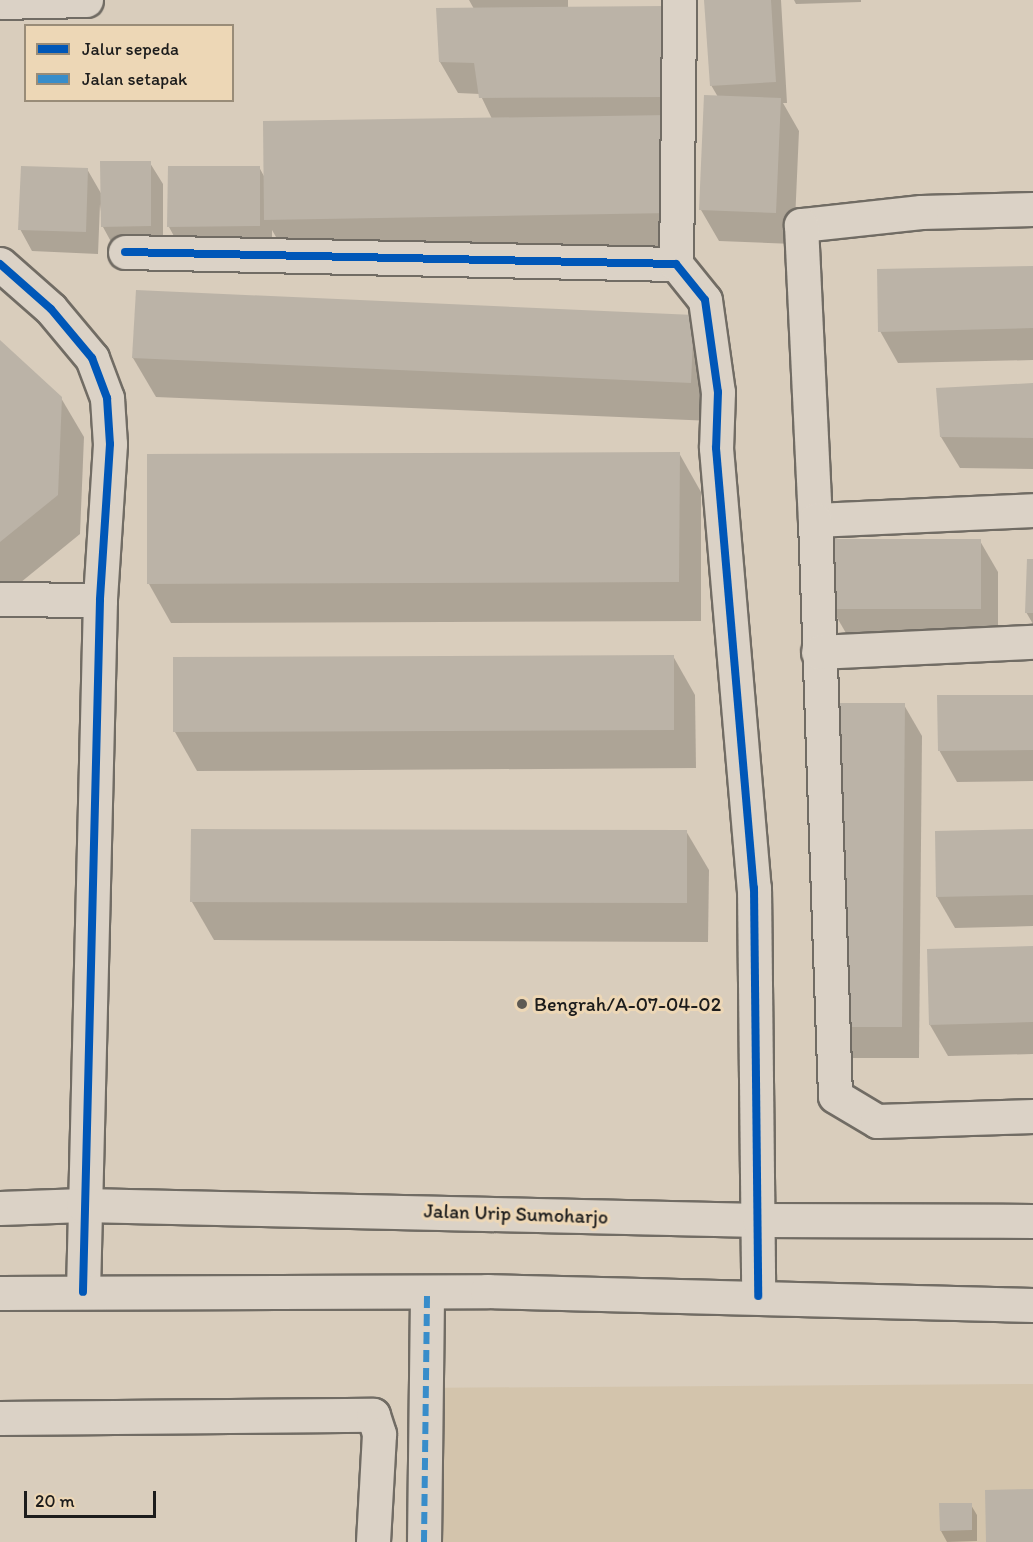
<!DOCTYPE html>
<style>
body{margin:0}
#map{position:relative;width:1033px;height:1542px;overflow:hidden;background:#d9cdbc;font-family:Itim,sans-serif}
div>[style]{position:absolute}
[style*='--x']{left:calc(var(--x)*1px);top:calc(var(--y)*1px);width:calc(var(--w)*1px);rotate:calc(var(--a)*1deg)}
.built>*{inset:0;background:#d3c4ac}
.shadow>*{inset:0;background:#0003}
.building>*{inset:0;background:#bbb3a7}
.roads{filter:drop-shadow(2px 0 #716c64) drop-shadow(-2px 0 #716c64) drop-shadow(0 2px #716c64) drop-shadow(0 -2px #716c64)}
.minor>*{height:33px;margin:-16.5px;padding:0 16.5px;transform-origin:16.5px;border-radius:16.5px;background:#dbd2c6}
.highway>*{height:33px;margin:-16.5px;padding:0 16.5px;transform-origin:16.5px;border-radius:16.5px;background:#dbd2c6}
.quiet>*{height:6px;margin-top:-3px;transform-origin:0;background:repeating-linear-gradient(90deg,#388dca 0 12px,transparent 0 18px)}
.cycleway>*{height:8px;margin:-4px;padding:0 4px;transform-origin:4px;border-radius:4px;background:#0057b8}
.dots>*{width:16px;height:16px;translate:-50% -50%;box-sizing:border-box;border:3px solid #edd7b6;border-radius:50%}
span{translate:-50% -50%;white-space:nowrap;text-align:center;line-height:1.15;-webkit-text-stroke:6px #edd7b6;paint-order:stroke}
.poi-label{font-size:20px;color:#1c1c1c}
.left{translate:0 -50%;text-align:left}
.street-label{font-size:20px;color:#1c1c1c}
.legend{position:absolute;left:24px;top:24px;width:210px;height:78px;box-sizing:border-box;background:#edd7b6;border:2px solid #998c78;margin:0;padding:8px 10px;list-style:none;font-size:18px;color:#1c1c1c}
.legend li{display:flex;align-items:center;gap:12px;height:30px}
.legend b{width:30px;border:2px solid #998c78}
.scale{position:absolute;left:24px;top:1491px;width:132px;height:27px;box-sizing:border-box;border:3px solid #1c1c1c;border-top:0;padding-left:8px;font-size:18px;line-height:21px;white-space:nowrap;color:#1c1c1c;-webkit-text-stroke:4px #edd7b6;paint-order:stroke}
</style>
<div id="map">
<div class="built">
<i style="clip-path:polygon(1033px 1384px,1033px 1542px,405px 1542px,411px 1388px)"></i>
</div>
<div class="shadow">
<i style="clip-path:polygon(469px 0,568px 0,568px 8px,664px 8px,692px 252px,288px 258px,272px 230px,272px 248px,181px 249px,169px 227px,259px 167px,265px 178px,492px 119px,480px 94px,458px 93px,440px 62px,474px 9px)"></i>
<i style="clip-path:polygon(706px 0,781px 0,787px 103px,783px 103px,799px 131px,794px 244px,719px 241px,701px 210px,718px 97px,711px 85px)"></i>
<i style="clip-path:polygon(794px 0,861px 0,861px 2px,796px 4px)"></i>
<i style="clip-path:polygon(150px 163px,163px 184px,163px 248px,115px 249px,103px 227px,100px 204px,98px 254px,32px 251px,20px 229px,87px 169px,102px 195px)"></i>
<i style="clip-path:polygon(1033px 267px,1033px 360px,898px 363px,880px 331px)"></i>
<i style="clip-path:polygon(693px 316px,712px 421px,156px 397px,133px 358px)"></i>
<i style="clip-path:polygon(0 342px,61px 398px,84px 437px,80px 534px,4px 596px,0 596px)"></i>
<i style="clip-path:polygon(1033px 384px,1033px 469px,960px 468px,941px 437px)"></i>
<i style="clip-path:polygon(679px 453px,701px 492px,701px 621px,171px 623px,149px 584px)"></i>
<i style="clip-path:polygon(980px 541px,998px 572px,998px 640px,850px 640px,832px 609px)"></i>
<i style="clip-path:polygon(1033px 561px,1033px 624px,1026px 612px)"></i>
<i style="clip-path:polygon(673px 656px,695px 695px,696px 768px,197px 771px,175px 732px,175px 659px)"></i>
<i style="clip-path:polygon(1033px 697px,1033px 781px,957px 782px,939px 750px)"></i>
<i style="clip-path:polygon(904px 705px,922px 736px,919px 1058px,853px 1058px,835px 1027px)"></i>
<i style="clip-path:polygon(1033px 830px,1033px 926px,955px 928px,937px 897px)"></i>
<i style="clip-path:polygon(686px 831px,709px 870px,708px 942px,214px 940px,192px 902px)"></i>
<i style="clip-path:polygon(1033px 948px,1033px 1054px,948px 1056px,930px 1025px)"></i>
<i style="clip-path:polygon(971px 1505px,977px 1515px,977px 1541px,947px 1542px,941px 1531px)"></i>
</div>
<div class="building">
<i style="clip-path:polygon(704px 0,771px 0,776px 82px,710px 86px)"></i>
<i style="clip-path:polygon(665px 6px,665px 97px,479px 98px,474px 63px,439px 62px,436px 8px)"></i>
<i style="clip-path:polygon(704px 95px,781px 98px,776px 213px,699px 210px)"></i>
<i style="clip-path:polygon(669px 115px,671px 213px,264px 220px,263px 121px)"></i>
<i style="clip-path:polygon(100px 161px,151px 161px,151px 226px,101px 227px)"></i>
<i style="clip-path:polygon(21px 166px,88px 168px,86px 232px,18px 230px)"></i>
<i style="clip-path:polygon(168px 166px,260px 166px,260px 226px,167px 227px)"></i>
<i style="clip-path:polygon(1033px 266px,1033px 328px,878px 332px,877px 269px)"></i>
<i style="clip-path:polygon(136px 290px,694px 315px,691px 383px,132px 358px)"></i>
<i style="clip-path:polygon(0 340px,62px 397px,58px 495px,0 542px)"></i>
<i style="clip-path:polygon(1033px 383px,1033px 438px,940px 437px,936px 388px)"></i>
<i style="clip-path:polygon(680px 452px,679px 582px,147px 584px,147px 454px)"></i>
<i style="clip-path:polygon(830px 539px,981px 539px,981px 609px,830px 609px)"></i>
<i style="clip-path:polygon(1027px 559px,1033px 559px,1033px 613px,1025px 613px)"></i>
<i style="clip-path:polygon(674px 655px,674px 730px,173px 732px,173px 657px)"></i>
<i style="clip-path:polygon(937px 695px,1033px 695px,1033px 750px,938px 751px)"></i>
<i style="clip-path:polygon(836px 703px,905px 703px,902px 1027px,833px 1027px)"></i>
<i style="clip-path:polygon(191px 829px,687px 830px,687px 903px,190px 902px)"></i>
<i style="clip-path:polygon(1033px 829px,1033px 895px,936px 897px,935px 831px)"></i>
<i style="clip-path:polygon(1033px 946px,1033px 1022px,929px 1025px,927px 949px)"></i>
<i style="clip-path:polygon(1033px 1489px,1033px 1542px,986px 1542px,985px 1490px)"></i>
<i style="clip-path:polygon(939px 1503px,972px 1503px,972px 1530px,940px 1531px)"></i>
</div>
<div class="roads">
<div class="minor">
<i style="--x:0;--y:2;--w:86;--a:-1.3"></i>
<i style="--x:1033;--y:209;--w:112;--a:178.5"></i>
<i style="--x:921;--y:212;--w:121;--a:173.8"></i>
<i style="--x:801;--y:225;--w:295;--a:87.3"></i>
<i style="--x:815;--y:520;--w:218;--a:-2.6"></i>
<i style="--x:125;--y:252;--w:551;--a:1.25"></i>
<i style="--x:676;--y:264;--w:46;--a:51.1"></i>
<i style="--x:705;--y:300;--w:93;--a:82"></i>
<i style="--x:718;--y:392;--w:56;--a:92"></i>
<i style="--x:716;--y:448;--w:442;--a:85.1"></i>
<i style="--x:754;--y:888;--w:408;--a:89.4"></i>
<i style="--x:0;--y:264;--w:68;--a:41.4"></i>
<i style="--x:51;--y:309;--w:64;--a:50.1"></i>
<i style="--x:92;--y:358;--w:43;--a:69.4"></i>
<i style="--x:107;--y:398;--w:46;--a:86.3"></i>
<i style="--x:110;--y:444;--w:156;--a:93.7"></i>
<i style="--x:100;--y:600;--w:692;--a:91.41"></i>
<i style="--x:676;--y:264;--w:264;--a:-89.3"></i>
<i style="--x:815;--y:520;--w:576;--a:88.01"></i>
<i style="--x:835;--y:1096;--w:49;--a:30.8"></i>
<i style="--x:877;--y:1121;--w:156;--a:-1.8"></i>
<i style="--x:0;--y:599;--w:100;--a:0.6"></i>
<i style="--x:818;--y:652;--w:215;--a:-2.7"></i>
<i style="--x:0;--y:1418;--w:373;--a:-0.5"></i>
<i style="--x:373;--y:1415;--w:20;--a:72"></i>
<i style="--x:379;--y:1434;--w:108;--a:93.2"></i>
<i style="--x:424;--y:1542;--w:250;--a:-89.3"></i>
</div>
<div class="highway">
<i style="--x:0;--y:1208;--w:83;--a:-2.1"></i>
<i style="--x:83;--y:1205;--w:676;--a:1.27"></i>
<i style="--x:759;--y:1220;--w:274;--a:0.2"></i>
<i style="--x:0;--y:1293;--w:487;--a:-0.2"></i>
<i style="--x:487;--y:1291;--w:546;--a:1.47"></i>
</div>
</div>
<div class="quiet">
<i style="--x:424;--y:1542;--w:250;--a:-89.3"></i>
</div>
<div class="cycleway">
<i style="--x:125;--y:252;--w:551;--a:1.25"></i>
<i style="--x:676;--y:264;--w:46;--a:51.1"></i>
<i style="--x:705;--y:300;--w:93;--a:82"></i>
<i style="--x:718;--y:392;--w:56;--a:92"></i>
<i style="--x:716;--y:448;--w:442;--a:85.1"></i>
<i style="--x:754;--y:888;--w:408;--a:89.4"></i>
<i style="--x:0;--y:264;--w:68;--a:41.4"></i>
<i style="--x:51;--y:309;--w:64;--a:50.1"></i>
<i style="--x:92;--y:358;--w:43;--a:69.4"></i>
<i style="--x:107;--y:398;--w:46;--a:86.3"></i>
<i style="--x:110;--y:444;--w:156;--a:93.7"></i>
<i style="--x:100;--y:600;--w:692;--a:91.41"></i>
</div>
<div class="dots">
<i style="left:522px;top:1004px;background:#5e5a54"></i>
</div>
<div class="poi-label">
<span class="left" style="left:534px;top:1004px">Bengrah/A-07-04-02</span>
</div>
<div class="street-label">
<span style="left:516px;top:1214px;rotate:2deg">Jalan Urip Sumoharjo</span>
</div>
<ul class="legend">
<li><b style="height:8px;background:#0057b8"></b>Jalur sepeda</li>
<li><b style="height:8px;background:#388dca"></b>Jalan setapak</li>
</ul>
<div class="scale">20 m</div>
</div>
